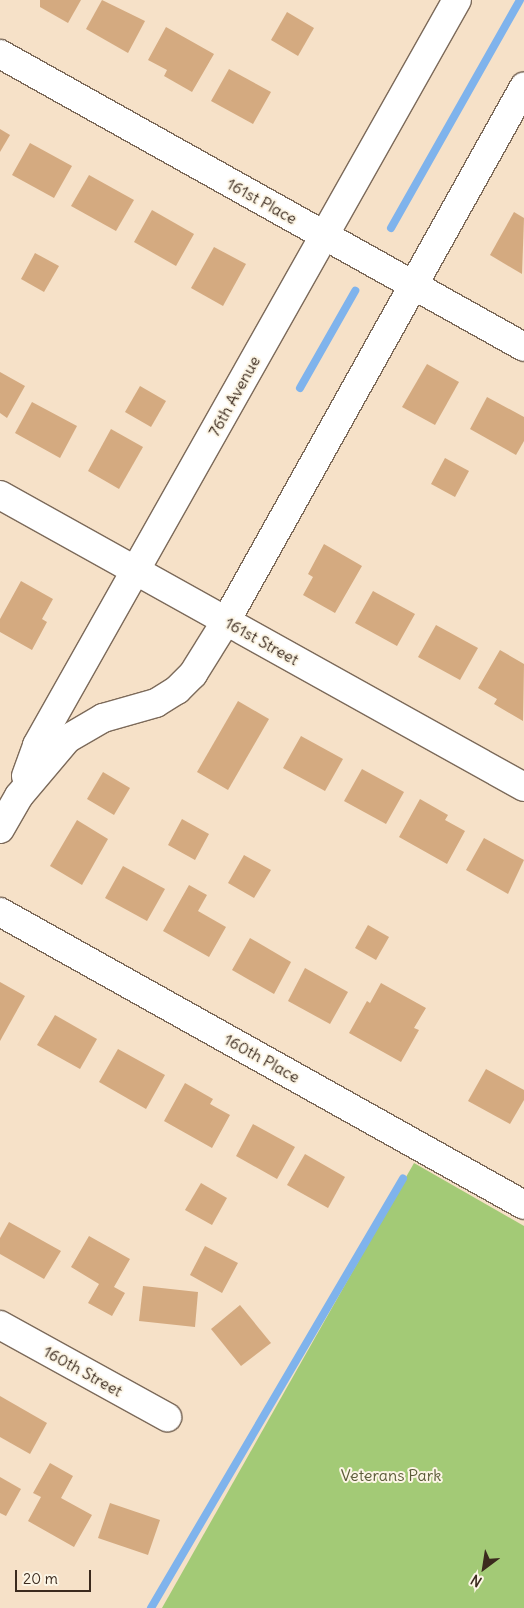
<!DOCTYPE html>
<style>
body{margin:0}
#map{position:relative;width:524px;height:1608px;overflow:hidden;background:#f6e1c8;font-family:Delius,sans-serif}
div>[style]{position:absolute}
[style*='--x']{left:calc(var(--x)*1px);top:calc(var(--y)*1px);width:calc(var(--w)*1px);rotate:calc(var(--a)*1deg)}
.green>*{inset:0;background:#a3ca76}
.stream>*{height:8px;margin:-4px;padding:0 4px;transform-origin:4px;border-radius:4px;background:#7fb3ec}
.building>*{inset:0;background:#d4aa80}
.roads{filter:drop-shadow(1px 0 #7c6a5a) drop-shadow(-1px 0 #7c6a5a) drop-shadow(0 1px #7c6a5a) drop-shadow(0 -1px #7c6a5a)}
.minor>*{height:28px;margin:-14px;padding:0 14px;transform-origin:14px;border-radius:14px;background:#fff}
span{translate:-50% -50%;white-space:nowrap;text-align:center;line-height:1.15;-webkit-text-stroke:4px #fcf5e5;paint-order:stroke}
.street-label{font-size:16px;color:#3b2a1e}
.park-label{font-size:16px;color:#5a5a38}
.north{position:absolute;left:459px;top:1543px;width:50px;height:50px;-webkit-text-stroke:4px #fcf5e5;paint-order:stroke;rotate:211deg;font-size:14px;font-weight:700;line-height:20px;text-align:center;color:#3b2a1e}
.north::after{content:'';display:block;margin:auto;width:18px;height:22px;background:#3b2a1e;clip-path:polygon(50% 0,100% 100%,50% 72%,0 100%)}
.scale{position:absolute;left:15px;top:1570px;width:76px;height:22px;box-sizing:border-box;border:2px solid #3b2a1e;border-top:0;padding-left:6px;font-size:15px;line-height:18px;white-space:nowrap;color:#3b2a1e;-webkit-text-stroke:4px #fcf5e5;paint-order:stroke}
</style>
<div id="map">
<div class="green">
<i style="clip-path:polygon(414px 1163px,524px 1226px,524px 1608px,162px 1608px)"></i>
</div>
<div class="stream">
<i style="--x:391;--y:228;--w:262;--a:-60.5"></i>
<i style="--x:300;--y:388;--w:112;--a:-60.4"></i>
<i style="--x:151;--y:1608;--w:498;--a:-59.6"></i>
</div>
<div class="building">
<i style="clip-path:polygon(40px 0,81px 0,68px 23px,40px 7px)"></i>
<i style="clip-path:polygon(102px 0,145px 21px,128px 53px,86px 29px)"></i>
<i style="clip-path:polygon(287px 12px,314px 28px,298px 56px,271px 40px)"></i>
<i style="clip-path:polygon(166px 27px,214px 54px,192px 92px,164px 76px,167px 70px,148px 60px)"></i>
<i style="clip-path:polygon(229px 69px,271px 92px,253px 124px,211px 101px)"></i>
<i style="clip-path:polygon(0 129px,10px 135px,0 152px)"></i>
<i style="clip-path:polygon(30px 143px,72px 166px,54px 198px,12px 175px)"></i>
<i style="clip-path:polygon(89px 175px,134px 200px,116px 231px,71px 206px)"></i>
<i style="clip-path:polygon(152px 210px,194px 234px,176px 266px,134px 242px)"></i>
<i style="clip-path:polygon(514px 212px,524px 218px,522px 274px,490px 255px)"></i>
<i style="clip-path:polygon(214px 247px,246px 264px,223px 306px,191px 288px)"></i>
<i style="clip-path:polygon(35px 253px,59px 266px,44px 292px,21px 279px)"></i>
<i style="clip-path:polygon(427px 364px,459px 382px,435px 425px,402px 407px)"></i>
<i style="clip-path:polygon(0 372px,25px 386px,7px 418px,0 413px)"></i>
<i style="clip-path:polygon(140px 386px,166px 401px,151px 427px,125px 412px)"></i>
<i style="clip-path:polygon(487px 397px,524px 417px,524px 441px,516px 455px,470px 429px)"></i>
<i style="clip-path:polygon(32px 402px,77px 426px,60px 458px,15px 433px)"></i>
<i style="clip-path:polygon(111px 429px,143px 447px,119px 489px,88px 471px)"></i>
<i style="clip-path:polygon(445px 458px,469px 471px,455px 497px,431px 484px)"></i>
<i style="clip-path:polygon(324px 544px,362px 566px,335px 613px,303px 595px,313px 577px,308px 574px)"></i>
<i style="clip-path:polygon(21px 581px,53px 599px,42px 619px,47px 622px,32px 650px,0 632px,0 619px)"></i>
<i style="clip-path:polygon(373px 591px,415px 614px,397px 646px,355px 623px)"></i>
<i style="clip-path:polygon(436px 625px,478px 648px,460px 680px,418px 657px)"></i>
<i style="clip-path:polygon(500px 650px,524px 664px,523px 721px,494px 704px,497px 699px,478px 688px)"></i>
<i style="clip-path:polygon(238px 701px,269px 719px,228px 790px,197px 772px)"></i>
<i style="clip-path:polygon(301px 736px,343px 759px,325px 791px,283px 768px)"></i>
<i style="clip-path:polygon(362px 769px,404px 792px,386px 824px,344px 801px)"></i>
<i style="clip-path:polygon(103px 772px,130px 788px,114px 815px,87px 799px)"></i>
<i style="clip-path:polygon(420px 799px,448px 815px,445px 820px,465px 831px,447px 864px,399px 837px)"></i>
<i style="clip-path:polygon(182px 819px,209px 834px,195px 860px,168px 845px)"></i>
<i style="clip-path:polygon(77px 820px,108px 839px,82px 885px,50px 866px)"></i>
<i style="clip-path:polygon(484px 838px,524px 860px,508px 894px,466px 870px)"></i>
<i style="clip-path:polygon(244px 855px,271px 870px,254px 898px,228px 883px)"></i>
<i style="clip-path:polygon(123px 866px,165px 889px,147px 921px,105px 898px)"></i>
<i style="clip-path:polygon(189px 885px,207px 895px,198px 911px,226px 927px,209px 957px,163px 931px)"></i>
<i style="clip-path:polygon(368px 925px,389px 937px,376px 960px,355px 948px)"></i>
<i style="clip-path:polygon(250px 938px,291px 962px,274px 994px,232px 970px)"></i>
<i style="clip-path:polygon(305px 968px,348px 992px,330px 1024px,288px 1001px)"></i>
<i style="clip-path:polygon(0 982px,25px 996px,0 1041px)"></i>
<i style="clip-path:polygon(381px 983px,426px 1008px,414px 1028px,419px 1030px,401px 1062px,349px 1033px,367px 1001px,370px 1003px)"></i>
<i style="clip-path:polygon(55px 1015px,97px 1039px,80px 1069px,37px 1045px)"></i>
<i style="clip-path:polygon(118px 1049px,165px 1075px,146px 1109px,99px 1082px)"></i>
<i style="clip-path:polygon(486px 1069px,524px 1090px,524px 1100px,510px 1124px,468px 1101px)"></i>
<i style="clip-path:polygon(185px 1083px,213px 1099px,210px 1104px,230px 1115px,212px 1148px,164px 1121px)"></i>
<i style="clip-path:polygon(253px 1124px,295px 1147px,277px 1179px,236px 1156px)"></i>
<i style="clip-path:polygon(305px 1154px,345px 1177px,328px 1208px,287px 1185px)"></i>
<i style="clip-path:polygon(201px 1183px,227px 1198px,212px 1225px,185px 1210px)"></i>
<i style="clip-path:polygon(9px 1222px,61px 1251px,44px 1279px,0 1254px,0 1238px)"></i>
<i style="clip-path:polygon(89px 1236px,130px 1259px,114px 1287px,125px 1293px,112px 1316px,88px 1303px,99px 1284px,71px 1267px)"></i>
<i style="clip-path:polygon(205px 1246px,238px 1263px,222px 1293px,190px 1275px)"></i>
<i style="clip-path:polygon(143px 1286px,198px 1292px,195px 1327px,139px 1321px)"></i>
<i style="clip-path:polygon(240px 1305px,271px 1343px,241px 1366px,211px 1329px)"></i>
<i style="clip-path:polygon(0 1396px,47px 1423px,30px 1454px,0 1437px)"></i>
<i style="clip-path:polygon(50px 1463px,73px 1476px,61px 1498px,92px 1515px,74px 1547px,28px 1521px,41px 1497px,33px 1493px)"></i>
<i style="clip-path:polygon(0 1477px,21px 1489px,6px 1516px,0 1513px)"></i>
<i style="clip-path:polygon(110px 1503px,160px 1520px,148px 1555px,98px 1538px)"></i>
</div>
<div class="roads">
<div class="minor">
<i style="--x:0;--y:54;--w:600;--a:29.21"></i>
<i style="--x:0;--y:495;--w:600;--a:29.13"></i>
<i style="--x:26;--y:776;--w:33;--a:-70"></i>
<i style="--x:37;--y:745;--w:855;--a:-60.59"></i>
<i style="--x:0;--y:829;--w:38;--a:-60"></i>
<i style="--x:19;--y:796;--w:75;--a:-49.9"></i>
<i style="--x:67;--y:739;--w:42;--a:-30.3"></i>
<i style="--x:103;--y:718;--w:55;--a:-15.8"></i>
<i style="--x:156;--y:703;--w:25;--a:-32"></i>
<i style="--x:177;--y:690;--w:23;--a:-45"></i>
<i style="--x:193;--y:674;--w:62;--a:-58.1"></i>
<i style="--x:226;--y:621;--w:612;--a:-60.84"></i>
<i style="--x:0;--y:912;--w:600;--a:29.21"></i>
<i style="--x:0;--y:1325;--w:191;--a:28.9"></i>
</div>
</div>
<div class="street-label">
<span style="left:262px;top:201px;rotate:29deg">161st Place</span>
<span style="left:234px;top:396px;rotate:-61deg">76th Avenue</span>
<span style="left:262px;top:641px;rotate:29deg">161st Street</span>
<span style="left:262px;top:1058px;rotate:29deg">160th Place</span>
<span style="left:83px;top:1371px;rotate:29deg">160th Street</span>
</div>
<div class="park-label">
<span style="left:391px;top:1475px">Veterans Park</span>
</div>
<div class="north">N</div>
<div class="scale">20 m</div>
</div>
